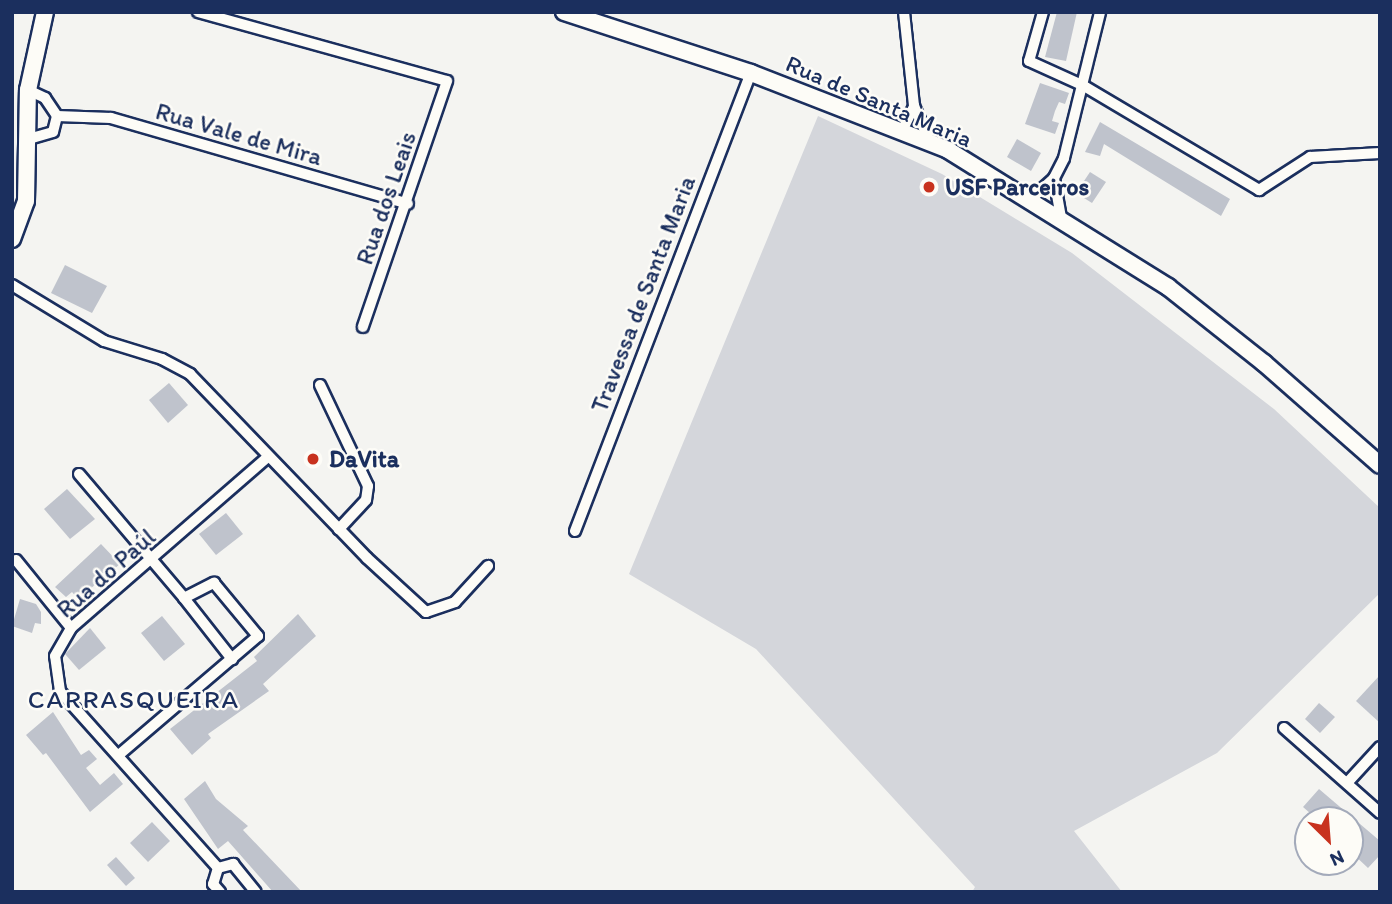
<!DOCTYPE html>
<meta charset="utf-8">
<style>
body{margin:0}
#map{position:relative;width:1392px;height:904px;overflow:hidden;background:#f4f4f1;font-family:Itim,sans-serif}
div>[style]{position:absolute}
[style*='--x']{left:calc(var(--x)*1px);top:calc(var(--y)*1px);width:calc(var(--w)*1px);rotate:calc(var(--a)*1deg)}
.green>*{inset:0;background:#d4d6db}
.building>*{inset:0;background:#bfc3cc}
.roads{filter:drop-shadow(2px 0 #1b2f5e) drop-shadow(-2px 0 #1b2f5e) drop-shadow(0 2px #1b2f5e) drop-shadow(0 -2px #1b2f5e)}
.street>*{height:10px;margin:-5px;padding:0 5px;transform-origin:5px;border-radius:5px;background:#fdfcf7}
.secondary>*{height:16px;margin:-8px;padding:0 8px;transform-origin:8px;border-radius:8px;background:#fdfcf7}
.dots>*{width:19px;height:19px;translate:-50% -50%;box-sizing:border-box;border:4px solid #fdfcf7;border-radius:50%}
span{translate:-50% -50%;white-space:nowrap;text-align:center;line-height:1.15;-webkit-text-stroke:5px #fdfcf7;paint-order:stroke}
.street-label{font-size:24px;color:#1b2f5e}
.poi-label{font-size:24px;color:#1b2f5e;font-weight:700}
.left{translate:0 -50%;text-align:left}
.neighbourhood-label{font-size:26px;color:#1b2f5e;letter-spacing:2px}
.frame{position:absolute;inset:0;border:14px solid #1b2f5e;pointer-events:none}
.north{position:absolute;left:1294px;top:806px;width:70px;height:70px;box-sizing:border-box;background:#fdfcf7;border:2px solid #a3aaba;border-radius:50%;rotate:155deg;font-size:19px;font-weight:700;line-height:28px;text-align:center;color:#1b2f5e}
.north::after{content:'';display:block;margin:auto;width:24px;height:32px;background:#c8321e;clip-path:polygon(50% 0,100% 100%,50% 72%,0 100%)}
</style>
<div id="map">
<div class="green">
<i style="clip-path:polygon(818px 116px,942px 174px,1072px 253px,1274px 409px,1380px 508px,1380px 593px,1217px 753px,1074px 831px,1122px 892px,972px 892px,975px 887px,756px 649px,629px 574px)"></i>
</div>
<div class="building">
<i style="clip-path:polygon(1057px 12px,1077px 12px,1066px 61px,1045px 57px)"></i>
<i style="clip-path:polygon(1040px 83px,1069px 93px,1065px 104px,1059px 102px,1055px 111px,1052px 121px,1059px 123px,1055px 134px,1025px 124px)"></i>
<i style="clip-path:polygon(1100px 122px,1230px 199px,1221px 216px,1104px 144px,1100px 156px,1085px 152px)"></i>
<i style="clip-path:polygon(1017px 139px,1041px 153px,1031px 171px,1007px 157px)"></i>
<i style="clip-path:polygon(1090px 172px,1106px 182px,1092px 203px,1076px 193px)"></i>
<i style="clip-path:polygon(65px 265px,107px 286px,92px 313px,51px 293px)"></i>
<i style="clip-path:polygon(169px 383px,188px 405px,168px 423px,149px 400px)"></i>
<i style="clip-path:polygon(67px 489px,95px 519px,70px 539px,44px 509px)"></i>
<i style="clip-path:polygon(226px 513px,243px 534px,216px 555px,199px 534px)"></i>
<i style="clip-path:polygon(101px 544px,120px 564px,78px 599px,72px 592px,66px 597px,55px 587px)"></i>
<i style="clip-path:polygon(20px 599px,36px 604px,41px 612px,41px 624px,35px 623px,32px 633px,12px 626px)"></i>
<i style="clip-path:polygon(298px 614px,316px 636px,263px 684px,269px 691px,208px 734px,211px 738px,192px 755px,170px 729px,257px 661px,254px 657px)"></i>
<i style="clip-path:polygon(162px 616px,185px 644px,164px 661px,141px 633px)"></i>
<i style="clip-path:polygon(90px 628px,106px 648px,79px 670px,65px 654px)"></i>
<i style="clip-path:polygon(1380px 675px,1380px 723px,1356px 701px)"></i>
<i style="clip-path:polygon(1319px 703px,1335px 717px,1320px 733px,1305px 719px)"></i>
<i style="clip-path:polygon(53px 712px,81px 755px,89px 750px,97px 759px,86px 768px,100px 785px,114px 773px,123px 784px,90px 812px,46px 753px,43px 755px,26px 735px)"></i>
<i style="clip-path:polygon(205px 781px,216px 799px,248px 826px,243px 830px,302px 892px,273px 892px,228px 841px,218px 849px,184px 799px)"></i>
<i style="clip-path:polygon(1319px 789px,1380px 841px,1380px 855px,1368px 868px,1350px 851px,1350px 820px,1318px 820px,1303px 807px)"></i>
<i style="clip-path:polygon(152px 822px,170px 841px,148px 862px,130px 843px)"></i>
<i style="clip-path:polygon(116px 857px,135px 878px,126px 886px,107px 865px)"></i>
</div>
<div class="roads">
<div class="street">
<i style="--x:198;--y:12;--w:258;--a:15.5"></i>
<i style="--x:447;--y:81;--w:260;--a:108.9"></i>
<i style="--x:904;--y:12;--w:95;--a:83.9"></i>
<i style="--x:914;--y:106;--w:39;--a:66"></i>
<i style="--x:1043;--y:12;--w:51;--a:105.9"></i>
<i style="--x:1029;--y:61;--w:60;--a:24.4"></i>
<i style="--x:1084;--y:86;--w:204;--a:30.7"></i>
<i style="--x:1259;--y:190;--w:61;--a:-32.9"></i>
<i style="--x:1310;--y:157;--w:70;--a:-3.3"></i>
<i style="--x:28;--y:90;--w:19;--a:25"></i>
<i style="--x:45;--y:98;--w:22;--a:56"></i>
<i style="--x:57;--y:116;--w:16;--a:104"></i>
<i style="--x:53;--y:132;--w:25;--a:164"></i>
<i style="--x:57;--y:116;--w:54;--a:2.1"></i>
<i style="--x:111;--y:118;--w:309;--a:16.1"></i>
<i style="--x:902;--y:131;--w:28;--a:-64"></i>
<i style="--x:1054;--y:178;--w:40;--a:80"></i>
<i style="--x:1031;--y:199;--w:31;--a:-42"></i>
<i style="--x:1054;--y:178;--w:22;--a:-63"></i>
<i style="--x:1064;--y:158;--w:150;--a:-76.1"></i>
<i style="--x:12;--y:285;--w:108;--a:31.3"></i>
<i style="--x:104;--y:341;--w:61;--a:17.2"></i>
<i style="--x:162;--y:359;--w:32;--a:28"></i>
<i style="--x:190;--y:374;--w:255;--a:46.1"></i>
<i style="--x:367;--y:558;--w:80;--a:42.5"></i>
<i style="--x:426;--y:612;--w:31;--a:-19"></i>
<i style="--x:455;--y:602;--w:49;--a:-47.5"></i>
<i style="--x:320;--y:385;--w:112;--a:64.6"></i>
<i style="--x:368;--y:486;--w:14;--a:98"></i>
<i style="--x:366;--y:500;--w:40;--a:133"></i>
<i style="--x:79;--y:474;--w:162;--a:49.7"></i>
<i style="--x:184;--y:598;--w:34;--a:-27"></i>
<i style="--x:214;--y:583;--w:69;--a:50.3"></i>
<i style="--x:258;--y:636;--w:182;--a:139.5"></i>
<i style="--x:575;--y:531;--w:491;--a:-69"></i>
<i style="--x:16;--y:560;--w:87;--a:51"></i>
<i style="--x:184;--y:598;--w:78;--a:51.8"></i>
<i style="--x:1284;--y:728;--w:128;--a:41.5"></i>
<i style="--x:1347;--y:783;--w:49;--a:-47.5"></i>
<i style="--x:218;--y:868;--w:237;--a:-131.8"></i>
<i style="--x:60;--y:691;--w:35;--a:-98"></i>
<i style="--x:55;--y:656;--w:32;--a:-60"></i>
<i style="--x:71;--y:628;--w:261;--a:-41"></i>
<i style="--x:218;--y:868;--w:16;--a:-15"></i>
<i style="--x:233;--y:864;--w:36;--a:51"></i>
<i style="--x:218;--y:868;--w:17;--a:107"></i>
<i style="--x:213;--y:884;--w:11;--a:49"></i>
</div>
<div class="secondary">
<i style="--x:564;--y:12;--w:197;--a:18.1"></i>
<i style="--x:751;--y:73;--w:212;--a:21.3"></i>
<i style="--x:948;--y:150;--w:259;--a:31.9"></i>
<i style="--x:1168;--y:287;--w:122;--a:38.4"></i>
<i style="--x:1264;--y:363;--w:154;--a:41.3"></i>
<i style="--x:12;--y:239;--w:40;--a:-69.8"></i>
<i style="--x:26;--y:201;--w:111;--a:-89"></i>
<i style="--x:28;--y:90;--w:80;--a:-77.7"></i>
</div>
</div>
<div class="dots">
<i style="left:929px;top:187px;background:#c8321e"></i>
<i style="left:313px;top:459px;background:#c8321e"></i>
</div>
<div class="street-label">
<span style="left:879px;top:101px;rotate:23deg">Rua de Santa Maria</span>
<span style="left:239px;top:134px;rotate:16deg">Rua Vale de Mira</span>
<span style="left:386px;top:198px;rotate:-71deg">Rua dos Leais</span>
<span style="left:643px;top:294px;rotate:-69deg">Travessa de Santa Maria</span>
<span style="left:106px;top:573px;rotate:-41deg">Rua do Paúl</span>
</div>
<div class="poi-label">
<span class="left" style="left:945px;top:187px">USF Parceiros</span>
<span class="left" style="left:329px;top:459px">DaVita</span>
</div>
<div class="neighbourhood-label">
<span style="left:134px;top:700px">CARRASQUEIRA</span>
</div>
<div class="frame"></div>
<div class="north">N</div>
</div>
